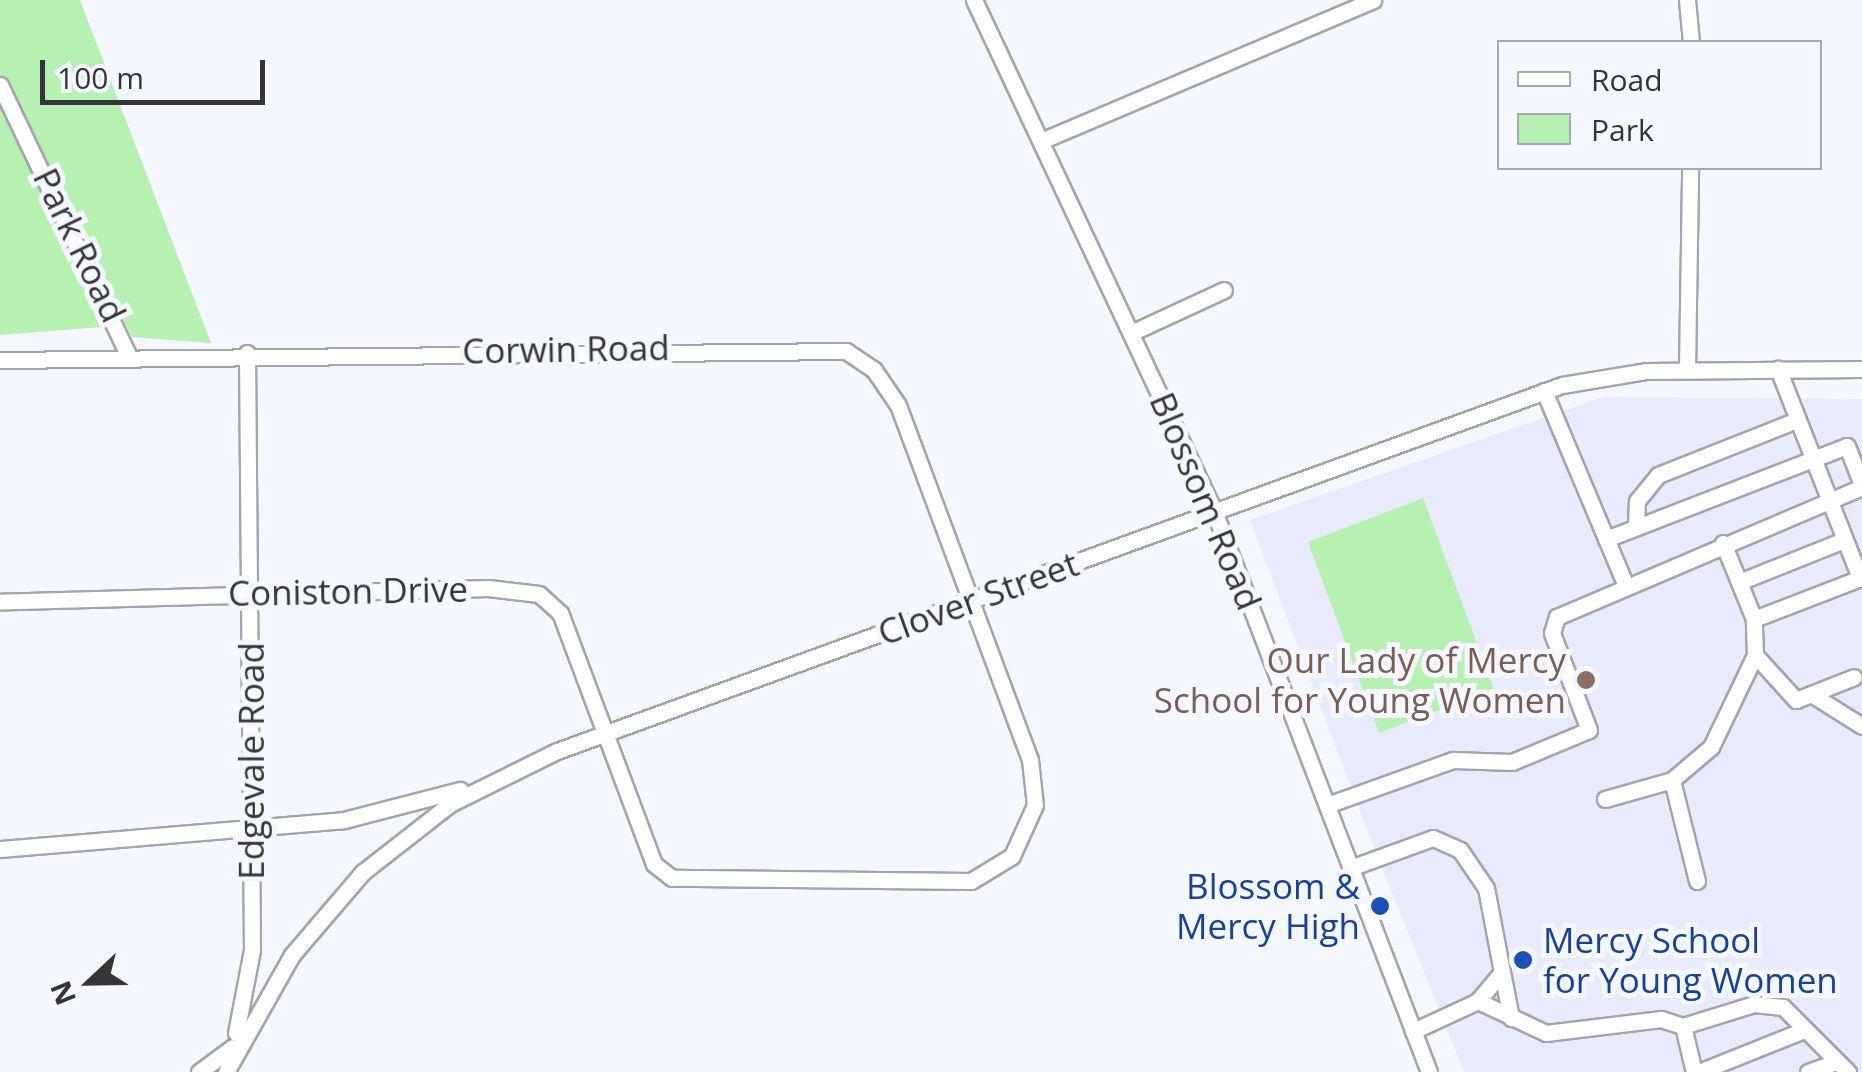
<!DOCTYPE html>
<style>
body{margin:0}
#map{position:relative;width:1862px;height:1072px;overflow:hidden;background:#f5f7ff;font-family:"Open Sans",sans-serif}
div>[style]{position:absolute}
[style*='--x']{left:calc(var(--x)*1px);top:calc(var(--y)*1px);width:calc(var(--w)*1px);rotate:calc(var(--a)*1deg)}
.built>*{inset:0;background:#e8ebfb}
.green>*{inset:0;background:#b6f1b2}
.roads{filter:drop-shadow(2px 0 #a3a5ac) drop-shadow(-2px 0 #a3a5ac) drop-shadow(0 2px #a3a5ac) drop-shadow(0 -2px #a3a5ac)}
.minor>*{height:15px;margin:-7.5px;padding:0 7.5px;transform-origin:7.5px;border-radius:7.5px;background:#fff}
.dots>*{width:28px;height:28px;translate:-50% -50%;box-sizing:border-box;border:5px solid #f5f7ff;border-radius:50%}
span{translate:-50% -50%;white-space:nowrap;text-align:center;line-height:1.15;-webkit-text-stroke:10px #f5f7ff;paint-order:stroke}
.street-label{font-size:35px;color:#353538}
.education-label{font-size:35px;color:#785e54}
.right{translate:-100% -50%;text-align:right}
.transit-label{font-size:35px;color:#164399}
.left{translate:0 -50%;text-align:left}
.legend{position:absolute;left:1497px;top:40px;width:325px;height:130px;box-sizing:border-box;background:#f5f7ff;border:2px solid #a8a9af;margin:0;padding:12px 18px;list-style:none;font-size:30px;color:#353538}
.legend li{display:flex;align-items:center;gap:20px;height:50px}
.legend b{width:50px;border:2px solid #a8a9af}
.north{position:absolute;left:40px;top:932px;width:100px;height:100px;-webkit-text-stroke:8px #f5f7ff;paint-order:stroke;rotate:248deg;font-size:28px;font-weight:700;line-height:40px;text-align:center;color:#353538}
.north::after{content:'';display:block;margin:auto;width:35px;height:45px;background:#353538;clip-path:polygon(50% 0,100% 100%,50% 72%,0 100%)}
.scale{position:absolute;left:40px;top:60px;width:225px;height:45px;box-sizing:border-box;border:5px solid #353538;border-top:0;padding-left:12px;font-size:30px;line-height:35px;white-space:nowrap;color:#353538;-webkit-text-stroke:8px #f5f7ff;paint-order:stroke}
</style>
<div id="map">
<div class="built">
<i style="clip-path:polygon(1603px 397px,1862px 399px,1862px 1072px,1464px 1072px,1371px 840px,1250px 520px)"></i>
</div>
<div class="green">
<i style="clip-path:polygon(0 0,80px 0,211px 343px,132px 337px,0 76px)"></i>
<i style="clip-path:polygon(0 105px,12px 123px,115px 326px,0 335px)"></i>
<i style="clip-path:polygon(1423px 498px,1494px 689px,1379px 733px,1308px 542px)"></i>
</div>
<div class="roads">
<div class="minor">
<i style="--x:974;--y:0;--w:565;--a:64.84"></i>
<i style="--x:1214;--y:511;--w:601;--a:69.03"></i>
<i style="--x:1687;--y:0;--w:42;--a:84.6"></i>
<i style="--x:0;--y:85;--w:298;--a:64.6"></i>
<i style="--x:1041;--y:141;--w:361;--a:-23"></i>
<i style="--x:1133;--y:332;--w:100;--a:-24.8"></i>
<i style="--x:0;--y:360;--w:846;--a:-0.61"></i>
<i style="--x:846;--y:351;--w:34;--a:34"></i>
<i style="--x:874;--y:370;--w:42;--a:55.6"></i>
<i style="--x:898;--y:405;--w:379;--a:69.6"></i>
<i style="--x:1030;--y:760;--w:45;--a:83.7"></i>
<i style="--x:1035;--y:805;--w:56;--a:114.3"></i>
<i style="--x:1012;--y:856;--w:48;--a:148.6"></i>
<i style="--x:971;--y:881;--w:299;--a:-179.4"></i>
<i style="--x:672;--y:878;--w:23;--a:-142"></i>
<i style="--x:654;--y:864;--w:268;--a:-110.5"></i>
<i style="--x:560;--y:613;--w:28;--a:-138"></i>
<i style="--x:539;--y:594;--w:51;--a:-173.3"></i>
<i style="--x:488;--y:588;--w:488;--a:178.4"></i>
<i style="--x:1687;--y:369;--w:201;--a:-89.1"></i>
<i style="--x:1544;--y:391;--w:206;--a:67.2"></i>
<i style="--x:1636;--y:527;--w:26;--a:-88"></i>
<i style="--x:1637;--y:501;--w:33;--a:-51"></i>
<i style="--x:1658;--y:475;--w:149;--a:-21.6"></i>
<i style="--x:1606;--y:539;--w:258;--a:-21.1"></i>
<i style="--x:1847;--y:446;--w:42;--a:69"></i>
<i style="--x:1723;--y:543;--w:82;--a:67.8"></i>
<i style="--x:1754;--y:619;--w:114;--a:-21.1"></i>
<i style="--x:1860;--y:578;--w:225;--a:-111.4"></i>
<i style="--x:1739;--y:582;--w:113;--a:-21.8"></i>
<i style="--x:1755;--y:655;--w:61;--a:47.7"></i>
<i style="--x:1796;--y:700;--w:62;--a:-21.6"></i>
<i style="--x:1811;--y:694;--w:60;--a:32.1"></i>
<i style="--x:1672;--y:780;--w:104;--a:76.1"></i>
<i style="--x:1605;--y:799;--w:70;--a:-15.8"></i>
<i style="--x:1672;--y:780;--w:51;--a:-40.2"></i>
<i style="--x:1711;--y:747;--w:102;--a:-64.4"></i>
<i style="--x:1755;--y:655;--w:36;--a:-92"></i>
<i style="--x:1327;--y:805;--w:134;--a:-19.7"></i>
<i style="--x:1453;--y:760;--w:59;--a:1.9"></i>
<i style="--x:1512;--y:762;--w:83;--a:-22.6"></i>
<i style="--x:1589;--y:730;--w:104;--a:-110.9"></i>
<i style="--x:1552;--y:633;--w:17;--a:-73"></i>
<i style="--x:1557;--y:617;--w:332;--a:-23.1"></i>
<i style="--x:0;--y:849;--w:345;--a:-4.8"></i>
<i style="--x:344;--y:820;--w:120;--a:-14.5"></i>
<i style="--x:1350;--y:868;--w:88;--a:-19.9"></i>
<i style="--x:1433;--y:838;--w:30;--a:24"></i>
<i style="--x:1460;--y:850;--w:46;--a:55.6"></i>
<i style="--x:1486;--y:888;--w:86;--a:79.2"></i>
<i style="--x:1502;--y:972;--w:38;--a:130"></i>
<i style="--x:1478;--y:1001;--w:72;--a:155.2"></i>
<i style="--x:1502;--y:972;--w:47;--a:78.9"></i>
<i style="--x:1478;--y:1001;--w:75;--a:25.2"></i>
<i style="--x:1546;--y:1033;--w:116;--a:-6.9"></i>
<i style="--x:1661;--y:1019;--w:23;--a:18"></i>
<i style="--x:1683;--y:1026;--w:74;--a:-17.2"></i>
<i style="--x:1754;--y:1004;--w:29;--a:6"></i>
<i style="--x:1783;--y:1007;--w:92;--a:45"></i>
<i style="--x:1683;--y:1026;--w:47;--a:76.6"></i>
<i style="--x:236;--y:1033;--w:85;--a:-79.1"></i>
<i style="--x:252;--y:950;--w:597;--a:-90.48"></i>
<i style="--x:199;--y:1072;--w:42;--a:-36.3"></i>
<i style="--x:226;--y:1072;--w:134;--a:-60.6"></i>
<i style="--x:292;--y:955;--w:109;--a:-49.5"></i>
<i style="--x:363;--y:872;--w:110;--a:-38"></i>
<i style="--x:450;--y:804;--w:119;--a:-26.4"></i>
<i style="--x:557;--y:751;--w:1070;--a:-20.01"></i>
<i style="--x:1562;--y:385;--w:86;--a:-9.4"></i>
<i style="--x:1647;--y:371;--w:215;--a:-0.5"></i>
<i style="--x:1699;--y:1072;--w:113;--a:-21.8"></i>
<i style="--x:1808;--y:1072;--w:29;--a:-20"></i>
</div>
</div>
<div class="dots">
<i style="left:1586px;top:680px;background:#8d6e63"></i>
<i style="left:1380px;top:906px;background:#1a4fb4"></i>
<i style="left:1523px;top:960px;background:#1a4fb4"></i>
</div>
<div class="street-label">
<span style="left:80px;top:245px;rotate:64deg">Park Road</span>
<span style="left:566px;top:349px;rotate:-1deg">Corwin Road</span>
<span style="left:1206px;top:501px;rotate:67deg">Blossom Road</span>
<span style="left:348px;top:591px;rotate:-1deg">Coniston Drive</span>
<span style="left:978px;top:598px;rotate:-20deg">Clover Street</span>
<span style="left:251px;top:761px;rotate:-90deg">Edgevale Road</span>
</div>
<div class="education-label">
<span class="right" style="left:1566px;top:680px">Our Lady of Mercy<br>School for Young Women</span>
</div>
<div class="transit-label">
<span class="right" style="left:1360px;top:906px">Blossom &amp;<br>Mercy High</span>
<span class="left" style="left:1543px;top:960px">Mercy School<br>for Young Women</span>
</div>
<ul class="legend">
<li><b style="height:12px;background:#fff"></b>Road</li>
<li><b style="height:28px;background:#b6f1b2"></b>Park</li>
</ul>
<div class="north">N</div>
<div class="scale">100 m</div>
</div>
